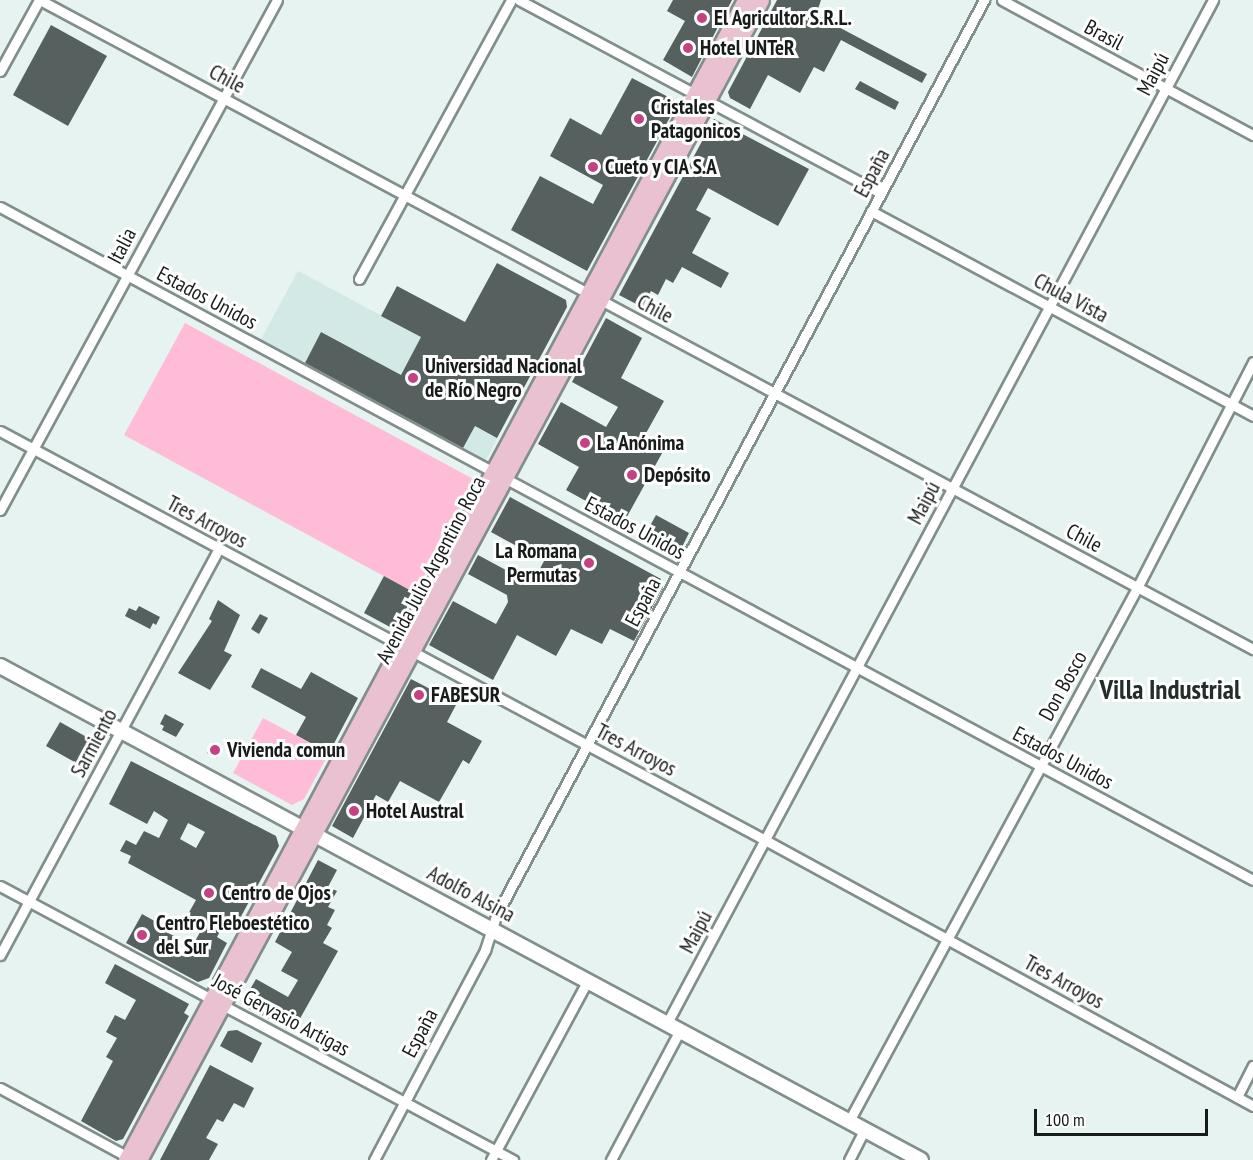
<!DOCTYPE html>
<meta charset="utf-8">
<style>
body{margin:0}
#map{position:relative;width:1253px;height:1160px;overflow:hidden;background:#e6f3f0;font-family:"PT Sans Narrow",sans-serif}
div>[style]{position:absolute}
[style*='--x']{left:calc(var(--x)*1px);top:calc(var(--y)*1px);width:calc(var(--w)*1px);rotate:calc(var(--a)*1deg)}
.built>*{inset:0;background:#d3e9e5}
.green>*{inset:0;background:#ffbcd7}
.building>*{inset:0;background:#56615f}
.roads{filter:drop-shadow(2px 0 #828e8c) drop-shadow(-2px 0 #828e8c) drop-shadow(0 2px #828e8c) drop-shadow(0 -2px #828e8c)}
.minor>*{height:9px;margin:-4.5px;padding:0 4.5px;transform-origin:4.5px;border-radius:4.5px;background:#fff}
.secondary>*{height:14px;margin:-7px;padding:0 7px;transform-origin:7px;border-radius:7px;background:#fff}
.primary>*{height:15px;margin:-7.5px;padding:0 7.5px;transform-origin:7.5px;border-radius:7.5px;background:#eac1d1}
.dots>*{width:16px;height:16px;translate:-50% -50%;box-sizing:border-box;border:3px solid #fff;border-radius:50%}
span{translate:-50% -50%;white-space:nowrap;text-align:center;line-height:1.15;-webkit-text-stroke:6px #fff;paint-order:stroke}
.poi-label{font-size:21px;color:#171b1a;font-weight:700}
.left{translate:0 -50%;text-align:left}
.right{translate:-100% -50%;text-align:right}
.street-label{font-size:21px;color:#171b1a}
.district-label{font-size:27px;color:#232d2b;font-weight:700}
.scale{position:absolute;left:1034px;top:1109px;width:174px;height:27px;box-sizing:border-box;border:3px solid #171b1a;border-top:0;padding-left:8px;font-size:18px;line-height:21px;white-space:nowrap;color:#171b1a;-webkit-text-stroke:4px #fff;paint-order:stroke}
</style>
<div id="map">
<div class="built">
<i style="clip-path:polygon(298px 271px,522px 391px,485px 462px,260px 341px)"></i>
</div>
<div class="green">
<i style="clip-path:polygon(185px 323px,475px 480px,415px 593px,124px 435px)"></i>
<i style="clip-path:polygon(263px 718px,329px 753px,304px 799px,292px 805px,233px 773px)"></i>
</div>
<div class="building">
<i style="clip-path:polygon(673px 0,732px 0,692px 77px,663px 60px,685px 21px,667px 11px)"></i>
<i style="clip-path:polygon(777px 0,821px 0,816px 15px,927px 74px,922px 83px,841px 40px,824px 72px,814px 67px,800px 93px,768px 75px,750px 109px,730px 98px,728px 92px)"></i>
<i style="clip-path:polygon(51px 25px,107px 56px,68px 126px,13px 95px)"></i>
<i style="clip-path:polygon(632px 78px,674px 100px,676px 106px,587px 271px,511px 230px,540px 176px,593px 204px,603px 185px,550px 156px,570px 118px,601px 135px)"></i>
<i style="clip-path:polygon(860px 81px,899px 102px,895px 110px,855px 89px)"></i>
<i style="clip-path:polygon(714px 119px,809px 169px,778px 226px,708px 188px,696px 210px,711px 218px,692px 253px,729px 273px,721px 288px,682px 267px,673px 283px,666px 279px,658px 295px,651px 291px,642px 307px,619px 295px)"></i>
<i style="clip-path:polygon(497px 263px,566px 300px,567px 307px,497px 438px,475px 426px,463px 448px,305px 363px,321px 332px,401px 375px,421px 337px,381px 316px,397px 286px,465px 322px)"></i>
<i style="clip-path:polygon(606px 318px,642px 338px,621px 378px,664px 401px,645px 435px,666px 446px,624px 522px,566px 490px,579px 467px,538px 444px,561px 402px,606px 427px,618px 407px,572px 382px)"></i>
<i style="clip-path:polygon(510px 497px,661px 579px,658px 584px,663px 587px,634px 641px,610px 629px,602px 644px,571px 629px,556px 656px,517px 635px,493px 680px,429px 645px,453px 601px,496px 624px,508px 602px,507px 595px,468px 574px,478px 555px,532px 584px,544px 561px,491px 532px)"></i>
<i style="clip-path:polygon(656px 515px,689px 533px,680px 551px,646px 533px)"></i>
<i style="clip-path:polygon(384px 576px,415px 593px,397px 625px,390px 627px,364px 613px)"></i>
<i style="clip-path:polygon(218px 600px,240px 615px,224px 651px,232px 655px,210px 690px,178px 673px,212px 621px,209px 619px)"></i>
<i style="clip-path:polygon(139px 606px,160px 617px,156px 625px,153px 623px,150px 629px,125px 616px,129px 608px,136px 611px)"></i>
<i style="clip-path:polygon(260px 614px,268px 618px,259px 634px,251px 629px)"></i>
<i style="clip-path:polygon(261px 668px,301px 689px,311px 672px,358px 698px,329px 753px,296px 735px,306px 717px,251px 687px)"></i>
<i style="clip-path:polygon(411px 679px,457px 703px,447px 722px,482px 741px,469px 764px,463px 760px,439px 802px,400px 781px,388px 802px,376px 795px,353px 838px,332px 826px)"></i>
<i style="clip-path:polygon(165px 714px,184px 724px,176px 737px,162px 730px,164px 726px,160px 724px)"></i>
<i style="clip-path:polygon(60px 722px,92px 740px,78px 764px,46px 746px)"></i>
<i style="clip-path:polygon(213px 742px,222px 747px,217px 758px,207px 753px)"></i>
<i style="clip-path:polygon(evenodd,131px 761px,276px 836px,279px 846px,238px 922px,228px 917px,217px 937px,227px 943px,209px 978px,198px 982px,126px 943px,142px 914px,160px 924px,158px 928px,174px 936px,170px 944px,188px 954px,204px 925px,187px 916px,196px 900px,128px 863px,131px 856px,120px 851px,126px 840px,136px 845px,144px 831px,159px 838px,168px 820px,154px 811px,147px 824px,109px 804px,131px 761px,188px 823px,205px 832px,196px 848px,180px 839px,188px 823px)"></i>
<i style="clip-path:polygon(318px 860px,337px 870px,328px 887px,337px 891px,328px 907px,335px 910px,327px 925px,332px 928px,323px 943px,338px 951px,293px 1031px,246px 1007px,244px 1000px,256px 979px,288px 997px,298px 980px,281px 971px,292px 952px,275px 942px)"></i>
<i style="clip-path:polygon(115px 964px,189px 1004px,184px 1013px,189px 1016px,123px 1139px,116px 1141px,81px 1121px,113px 1061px,106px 1057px,117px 1038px,106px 1032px,115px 1015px,125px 1020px,136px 1000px,105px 983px)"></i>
<i style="clip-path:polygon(237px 1030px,262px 1043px,252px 1063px,220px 1046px,228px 1031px)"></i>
<i style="clip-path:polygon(210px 1065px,254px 1088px,244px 1108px,234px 1103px,223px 1122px,217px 1119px,206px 1138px,218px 1144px,209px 1160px,160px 1160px)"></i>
</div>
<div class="roads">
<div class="minor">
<i style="--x:40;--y:0;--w:1376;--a:28.15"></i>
<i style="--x:519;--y:0;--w:410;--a:28.1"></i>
<i style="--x:1002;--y:0;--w:285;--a:28.3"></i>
<i style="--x:0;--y:71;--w:81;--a:-61.2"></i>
<i style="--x:0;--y:207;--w:1422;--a:28.24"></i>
<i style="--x:871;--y:211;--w:434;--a:28.2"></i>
<i style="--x:359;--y:279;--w:318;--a:-61.4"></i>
<i style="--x:0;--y:431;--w:867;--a:28.13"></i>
<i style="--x:765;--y:840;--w:556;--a:28.59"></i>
<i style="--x:0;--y:510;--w:580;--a:-61.49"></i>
<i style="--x:0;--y:886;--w:582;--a:28.11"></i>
<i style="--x:0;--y:955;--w:461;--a:-61.7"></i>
<i style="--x:667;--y:1023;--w:1160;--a:-61.91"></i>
<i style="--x:0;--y:1088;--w:148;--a:28.3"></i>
<i style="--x:1237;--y:1097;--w:35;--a:-63"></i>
<i style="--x:849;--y:1121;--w:606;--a:-61.62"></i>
<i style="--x:1137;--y:588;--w:254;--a:-62.8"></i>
<i style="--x:374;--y:1160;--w:238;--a:-62.1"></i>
<i style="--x:485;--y:950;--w:38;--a:-72"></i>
<i style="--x:497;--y:914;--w:1036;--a:-61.95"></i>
<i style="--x:491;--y:1160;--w:204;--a:-61.7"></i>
<i style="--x:611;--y:1160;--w:147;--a:-62"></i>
<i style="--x:849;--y:1160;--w:35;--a:-63"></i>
</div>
<div class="secondary">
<i style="--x:0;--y:666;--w:1045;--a:28.21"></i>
</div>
<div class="primary">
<i style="--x:126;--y:1160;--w:1315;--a:-61.91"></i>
<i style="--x:139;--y:1160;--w:1316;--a:-61.8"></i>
</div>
</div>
<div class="dots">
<i style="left:702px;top:18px;background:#c64184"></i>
<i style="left:688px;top:48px;background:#c64184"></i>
<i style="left:639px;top:119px;background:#c64184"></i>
<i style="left:593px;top:167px;background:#c64184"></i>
<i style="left:413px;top:378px;background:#c64184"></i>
<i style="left:585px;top:443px;background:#c64184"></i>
<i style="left:632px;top:475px;background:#c64184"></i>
<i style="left:589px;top:563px;background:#c64184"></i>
<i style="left:419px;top:695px;background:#c64184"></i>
<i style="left:215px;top:750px;background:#c64184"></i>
<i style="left:354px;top:811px;background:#c64184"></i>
<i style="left:209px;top:893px;background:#c64184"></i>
<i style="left:142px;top:935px;background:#c64184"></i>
</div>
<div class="poi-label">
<span class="left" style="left:714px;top:18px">El Agricultor S.R.L.</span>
<span class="left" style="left:700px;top:48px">Hotel UNTeR</span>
<span class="left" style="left:651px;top:119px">Cristales<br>Patagonicos</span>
<span class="left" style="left:605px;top:167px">Cueto y CIA S.A</span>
<span class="left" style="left:425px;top:378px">Universidad Nacional<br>de Río Negro</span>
<span class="left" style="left:597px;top:443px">La Anónima</span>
<span class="left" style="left:644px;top:475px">Depósito</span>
<span class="right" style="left:577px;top:563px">La Romana<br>Permutas</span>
<span class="left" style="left:431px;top:695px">FABESUR</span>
<span class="left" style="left:227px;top:750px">Vivienda comun</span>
<span class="left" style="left:366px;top:811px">Hotel Austral</span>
<span class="left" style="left:222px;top:893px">Centro de Ojos</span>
<span class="left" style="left:156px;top:935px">Centro Fleboestético<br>del Sur</span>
</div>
<div class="street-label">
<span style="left:1104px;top:35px;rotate:28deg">Brasil</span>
<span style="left:1153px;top:74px;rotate:-62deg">Maipú</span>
<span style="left:227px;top:79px;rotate:28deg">Chile</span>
<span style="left:872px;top:173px;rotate:-62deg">España</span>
<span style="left:122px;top:246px;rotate:-62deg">Italia</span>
<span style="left:207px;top:298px;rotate:28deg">Estados Unidos</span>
<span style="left:1071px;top:298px;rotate:28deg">Chula Vista</span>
<span style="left:655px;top:309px;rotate:28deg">Chile</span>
<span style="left:924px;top:503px;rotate:-62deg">Maipú</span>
<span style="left:207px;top:522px;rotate:28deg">Tres Arroyos</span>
<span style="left:635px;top:528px;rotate:28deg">Estados Unidos</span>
<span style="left:1084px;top:538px;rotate:28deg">Chile</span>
<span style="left:431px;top:570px;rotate:-62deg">Avenida Julio Argentino Roca</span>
<span style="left:643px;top:602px;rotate:-62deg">España</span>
<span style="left:1063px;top:686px;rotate:-61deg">Don Bosco</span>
<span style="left:94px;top:743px;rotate:-62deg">Sarmiento</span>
<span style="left:636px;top:750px;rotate:28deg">Tres Arroyos</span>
<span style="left:1063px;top:758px;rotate:28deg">Estados Unidos</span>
<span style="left:471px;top:894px;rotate:28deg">Adolfo Alsina</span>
<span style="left:696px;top:932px;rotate:-62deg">Maipú</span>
<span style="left:1064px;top:982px;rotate:29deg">Tres Arroyos</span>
<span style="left:281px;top:1015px;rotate:28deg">José Gervasio Artigas</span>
<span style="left:420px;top:1033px;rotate:-62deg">España</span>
</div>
<div class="district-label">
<span style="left:1170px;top:690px">Villa Industrial</span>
</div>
<div class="scale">100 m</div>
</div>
